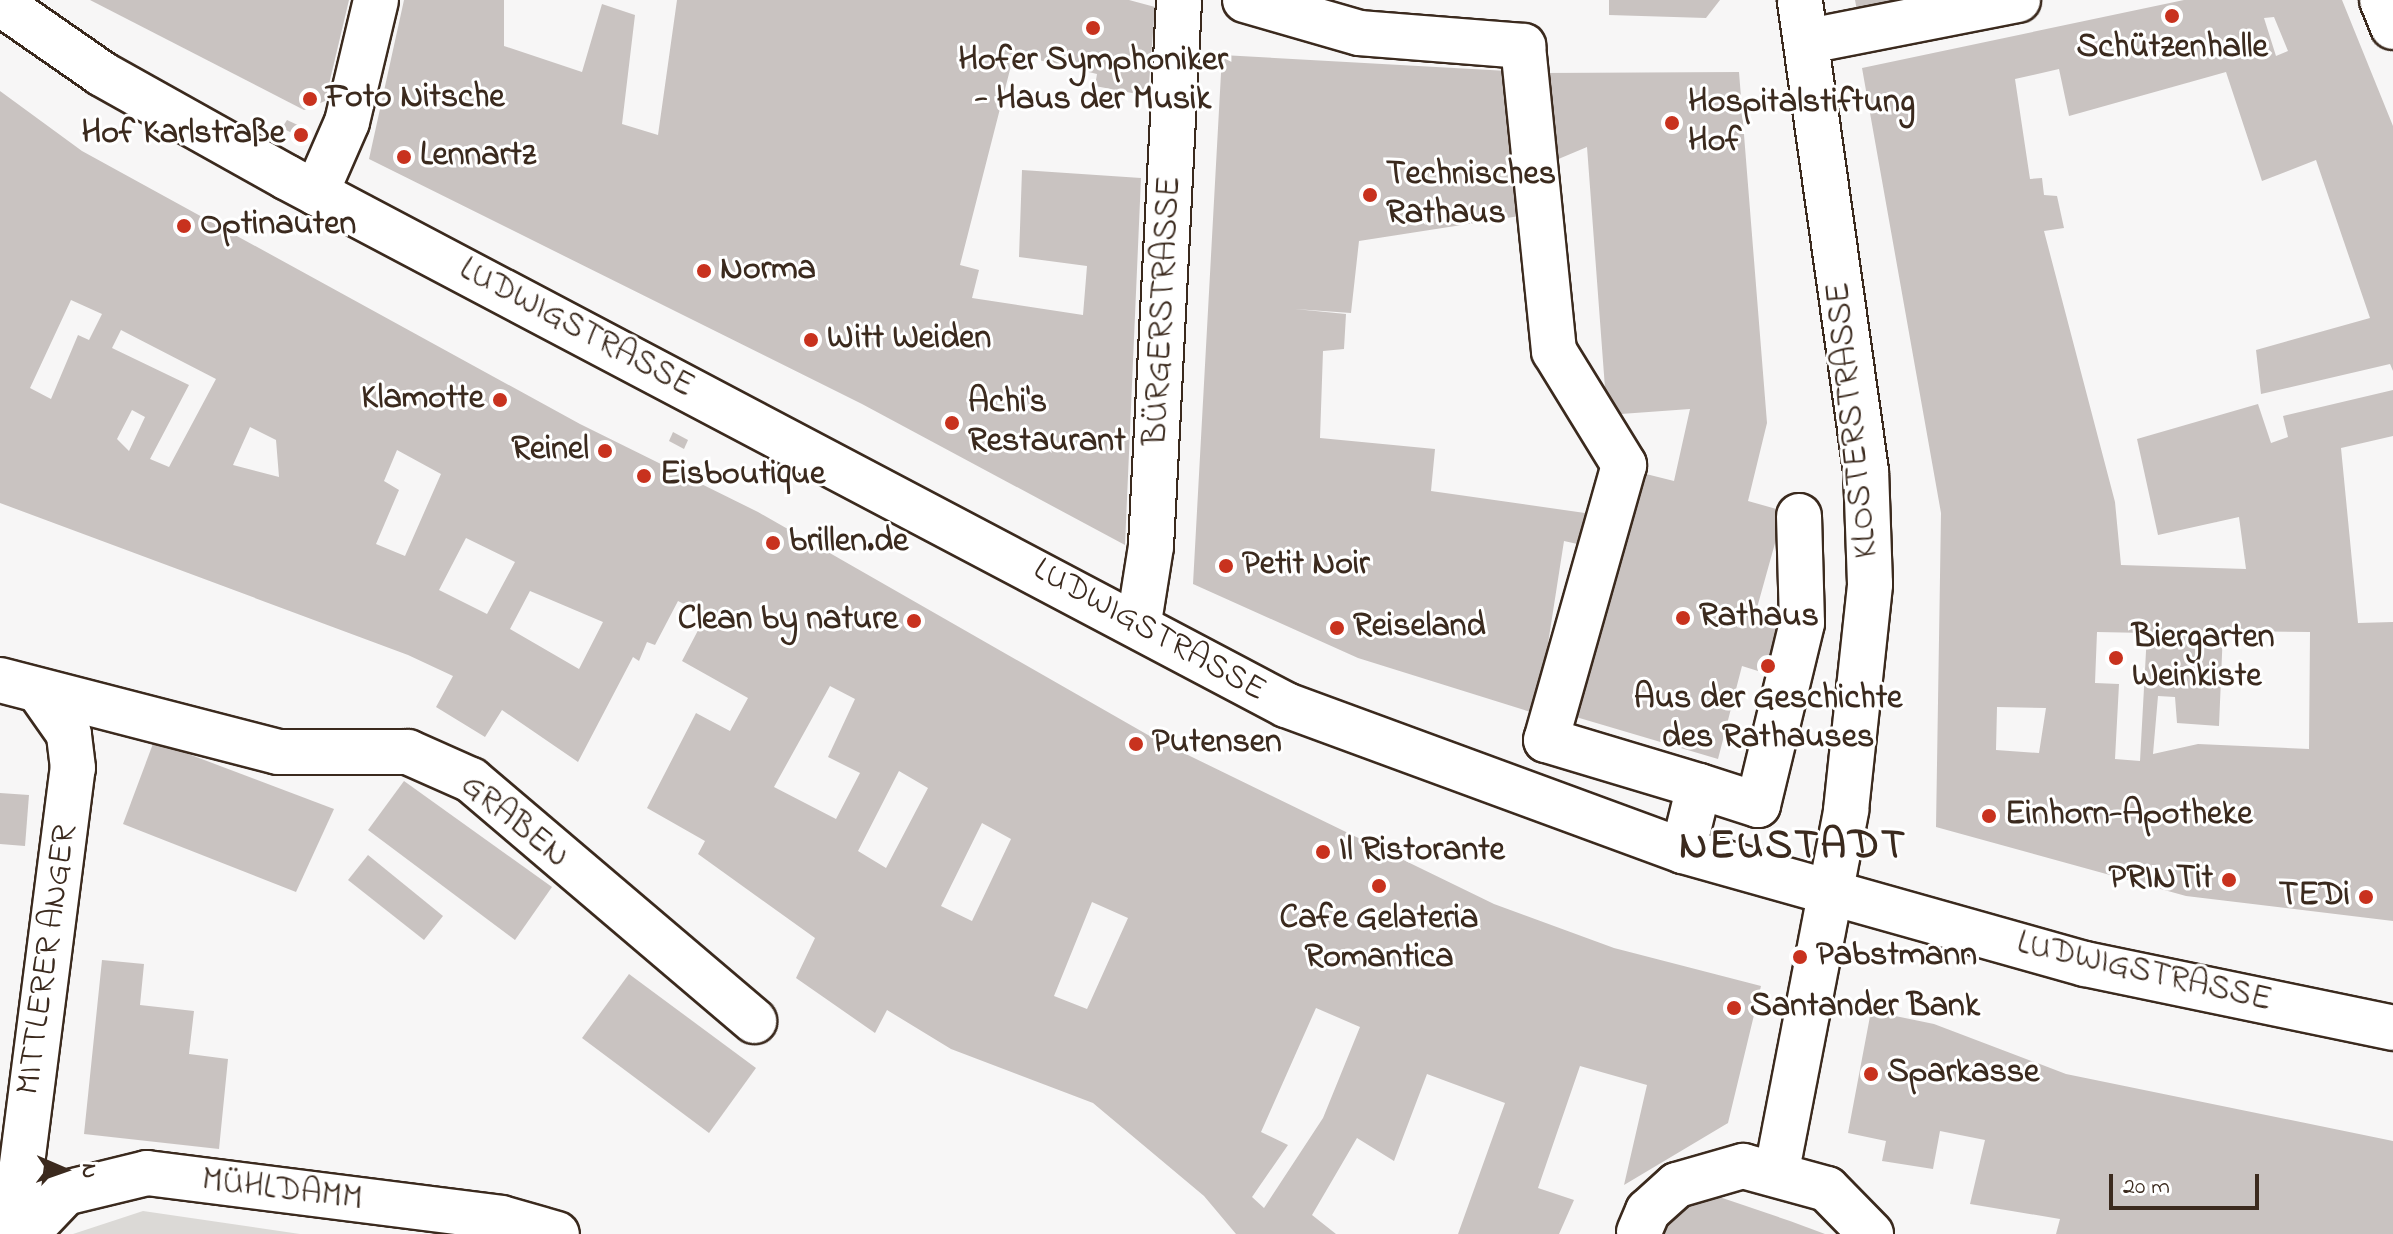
<!DOCTYPE html>
<meta charset="utf-8">
<style>
body{margin:0}
#map{position:relative;width:2393px;height:1234px;overflow:hidden;background:#f7f6f6;font-family:"Indie Flower",sans-serif}
div>[style]{position:absolute}
[style*='--x']{left:calc(var(--x)*1px);top:calc(var(--y)*1px);width:calc(var(--w)*1px);rotate:calc(var(--a)*1deg)}
.green>*{inset:0;background:#dbd9d6}
.building>*{inset:0;background:#c9c3c1}
.roads{filter:drop-shadow(2px 0 #3b2a1e) drop-shadow(-2px 0 #3b2a1e) drop-shadow(0 2px #3b2a1e) drop-shadow(0 -2px #3b2a1e)}
.minor>*{height:44px;margin:-22px;padding:0 22px;transform-origin:22px;border-radius:22px;background:#fff}
.dots>*{width:22px;height:22px;translate:-50% -50%;box-sizing:border-box;border:4px solid #fff;border-radius:50%}
span{translate:-50% -50%;white-space:nowrap;text-align:center;line-height:1.15;-webkit-text-stroke:6px #fff;paint-order:stroke}
.poi-label{font-size:34px;color:#3b2a1e;font-weight:700}
.left{translate:0 -50%;text-align:left}
.right{translate:-100% -50%;text-align:right}
.street-label{font-size:34px;color:#3b2a1e}
.district-label{font-size:42px;color:#3b2a1e;font-weight:700;letter-spacing:2px}
.north{position:absolute;left:24px;top:1130px;width:80px;height:80px;-webkit-text-stroke:6px #fff;paint-order:stroke;rotate:92deg;font-size:22px;font-weight:700;line-height:32px;text-align:center;color:#3b2a1e}
.north::after{content:'';display:block;margin:auto;width:28px;height:36px;background:#3b2a1e;clip-path:polygon(50% 0,100% 100%,50% 72%,0 100%)}
.scale{position:absolute;left:2109px;top:1174px;width:150px;height:36px;box-sizing:border-box;border:4px solid #3b2a1e;border-top:0;padding-left:10px;font-size:24px;line-height:28px;white-space:nowrap;color:#3b2a1e;-webkit-text-stroke:6px #fff;paint-order:stroke}
</style>
<div id="map">
<div class="green">
<i style="clip-path:polygon(143px 1211px,300px 1234px,73px 1234px)"></i>
</div>
<div class="building">
<i style="clip-path:polygon(90px 0,349px 0,325px 101px,304px 110px)"></i>
<i style="clip-path:polygon(404px 0,504px 0,504px 46px,582px 72px,602px 4px,635px 15px,622px 124px,658px 135px,677px 0,1129px 0,1155px 7px,1148px 96px,1095px 86px,1097px 74px,1014px 54px,960px 265px,979px 270px,972px 298px,1083px 315px,1087px 266px,1019px 257px,1022px 170px,1141px 178px,1125px 545px,862px 404px,369px 159px)"></i>
<i style="clip-path:polygon(1609px 0,1720px 0,1706px 18px,1609px 15px)"></i>
<i style="clip-path:polygon(1855px 0,1948px 0,1859px 22px)"></i>
<i style="clip-path:polygon(evenodd,2184px 0,2342px 0,2393px 126px,2393px 371px,2390px 364px,2261px 394px,2256px 350px,2370px 318px,2316px 160px,2262px 181px,2226px 72px,2069px 116px,2059px 69px,2015px 79px,2030px 179px,2042px 178px,2044px 195px,2057px 196px,2064px 228px,2044px 231px,2115px 502px,2121px 565px,2246px 569px,2239px 517px,2158px 535px,2137px 439px,2258px 404px,2271px 443px,2288px 437px,2283px 416px,2393px 390px,2393px 436px,2341px 448px,2358px 623px,2393px 622px,2393px 921px,2186px 896px,1936px 827px,1941px 513px,1862px 68px,2184px 0,2274px 17px,2288px 51px,2276px 56px,2264px 18px,2274px 17px,2184px 0,2223px 631px,2310px 632px,2309px 749px,2198px 744px,2153px 754px,2158px 696px,2175px 697px,2177px 723px,2219px 726px,2223px 631px,2184px 0,2097px 632px,2147px 633px,2140px 761px,2115px 759px,2119px 684px,2095px 683px,2097px 632px,2184px 0,1997px 707px,2046px 708px,2039px 753px,1996px 750px,1997px 707px)"></i>
<i style="clip-path:polygon(1222px 55px,1543px 73px,1739px 72px,1767px 423px,1748px 501px,1784px 511px,1755px 615px,1773px 620px,1782px 641px,1776px 662px,1758px 671px,1742px 666px,1718px 759px,1576px 717px,1642px 473px,1674px 481px,1690px 409px,1607px 415px,1587px 147px,1523px 174px,1526px 215px,1359px 241px,1351px 313px,1295px 309px,1346px 314px,1344px 349px,1323px 351px,1320px 438px,1435px 449px,1431px 491px,1599px 515px,1591px 547px,1564px 541px,1537px 714px,1358px 658px,1193px 584px)"></i>
<i style="clip-path:polygon(evenodd,0 91px,82px 151px,580px 424px,758px 512px,1155px 739px,1494px 904px,1614px 948px,1761px 986px,1728px 1123px,1624px 1185px,1647px 1085px,1580px 1066px,1538px 1188px,1574px 1200px,1559px 1234px,1458px 1234px,1505px 1103px,1427px 1074px,1394px 1161px,1357px 1138px,1312px 1215px,1336px 1234px,1236px 1234px,1204px 1196px,1093px 1103px,951px 1049px,887px 1010px,875px 1033px,796px 978px,815px 938px,698px 854px,705px 841px,647px 808px,696px 713px,730px 731px,748px 698px,682px 661px,706px 615px,678px 601px,655px 645px,647px 642px,639px 661px,633px 657px,578px 762px,502px 710px,485px 737px,436px 707px,453px 676px,408px 655px,0 503px,0 91px,71px 300px,102px 314px,89px 340px,78px 335px,51px 399px,30px 388px,71px 300px,0 91px,121px 330px,216px 379px,169px 467px,150px 459px,189px 385px,112px 348px,121px 330px,0 91px,132px 410px,145px 417px,129px 451px,117px 439px,132px 410px,0 91px,250px 427px,276px 440px,279px 477px,233px 465px,250px 427px,0 91px,397px 450px,441px 474px,405px 556px,376px 544px,399px 490px,384px 481px,397px 450px,0 91px,466px 538px,515px 562px,487px 614px,439px 590px,466px 538px,0 91px,530px 591px,603px 622px,579px 669px,510px 629px,530px 591px,0 91px,830px 686px,855px 699px,828px 757px,860px 773px,836px 819px,774px 787px,830px 686px,0 91px,899px 771px,928px 788px,886px 868px,858px 851px,899px 771px,0 91px,982px 823px,1011px 839px,972px 921px,941px 906px,982px 823px,0 91px,1092px 902px,1128px 918px,1087px 1009px,1054px 996px,1092px 902px,0 91px,1316px 1008px,1360px 1027px,1323px 1118px,1264px 1208px,1252px 1197px,1288px 1145px,1261px 1132px,1316px 1008px)"></i>
<i style="clip-path:polygon(287px 120px,302px 127px,298px 136px,282px 128px)"></i>
<i style="clip-path:polygon(673px 432px,688px 440px,684px 449px,669px 441px)"></i>
<i style="clip-path:polygon(154px 741px,334px 809px,296px 892px,123px 824px)"></i>
<i style="clip-path:polygon(404px 781px,552px 887px,515px 940px,368px 830px)"></i>
<i style="clip-path:polygon(0 793px,29px 795px,25px 846px,0 844px)"></i>
<i style="clip-path:polygon(368px 855px,443px 916px,424px 940px,348px 880px)"></i>
<i style="clip-path:polygon(102px 960px,144px 964px,140px 1005px,194px 1011px,189px 1054px,228px 1059px,219px 1149px,84px 1134px)"></i>
<i style="clip-path:polygon(629px 974px,756px 1068px,709px 1133px,582px 1038px)"></i>
<i style="clip-path:polygon(1871px 1011px,1934px 1024px,2066px 1074px,2393px 1141px,2393px 1234px,2056px 1234px,2060px 1219px,1970px 1204px,1985px 1140px,1940px 1131px,1933px 1169px,1882px 1161px,1886px 1141px,1848px 1133px)"></i>
<i style="clip-path:polygon(1687px 1186px,1790px 1221px,1825px 1234px,1650px 1234px)"></i>
</div>
<div class="roads">
<div class="minor">
<i style="--x:1245;--y:0;--w:119;--a:16.1"></i>
<i style="--x:1359;--y:33;--w:165;--a:4.5"></i>
<i style="--x:1523;--y:46;--w:307;--a:84.2"></i>
<i style="--x:1554;--y:351;--w:134;--a:58.4"></i>
<i style="--x:1624;--y:465;--w:286;--a:105.8"></i>
<i style="--x:1546;--y:740;--w:160;--a:16.7"></i>
<i style="--x:1699;--y:786;--w:67;--a:103.8"></i>
<i style="--x:2382;--y:0;--w:29;--a:68"></i>
<i style="--x:0;--y:3;--w:124;--a:34.8"></i>
<i style="--x:102;--y:74;--w:211;--a:29.2"></i>
<i style="--x:286;--y:177;--w:1131;--a:27.83"></i>
<i style="--x:1286;--y:705;--w:423;--a:20.2"></i>
<i style="--x:1683;--y:851;--w:418;--a:15.7"></i>
<i style="--x:2085;--y:964;--w:315;--a:11.7"></i>
<i style="--x:1809;--y:41;--w:213;--a:-11.1"></i>
<i style="--x:316;--y:193;--w:77;--a:-66.4"></i>
<i style="--x:347;--y:122;--w:125;--a:-76.6"></i>
<i style="--x:1139;--y:622;--w:77;--a:-81"></i>
<i style="--x:1151;--y:546;--w:547;--a:-87.06"></i>
<i style="--x:0;--y:680;--w:287;--a:14.5"></i>
<i style="--x:278;--y:752;--w:130;--a:0"></i>
<i style="--x:408;--y:752;--w:69;--a:24"></i>
<i style="--x:471;--y:780;--w:372;--a:40.4"></i>
<i style="--x:1699;--y:786;--w:62;--a:17.9"></i>
<i style="--x:1758;--y:805;--w:187;--a:-76.4"></i>
<i style="--x:1802;--y:623;--w:107;--a:-91.6"></i>
<i style="--x:1777;--y:1170;--w:367;--a:-79.1"></i>
<i style="--x:1846;--y:810;--w:227;--a:-83.9"></i>
<i style="--x:1870;--y:584;--w:113;--a:-92"></i>
<i style="--x:1866;--y:471;--w:476;--a:-98"></i>
<i style="--x:1639;--y:1232;--w:23;--a:-67"></i>
<i style="--x:1648;--y:1211;--w:39;--a:-42"></i>
<i style="--x:1677;--y:1185;--w:69;--a:-16.1"></i>
<i style="--x:1743;--y:1166;--w:87;--a:15.3"></i>
<i style="--x:1827;--y:1189;--w:63;--a:45.6"></i>
<i style="--x:13;--y:1234;--w:470;--a:-82.7"></i>
<i style="--x:73;--y:768;--w:34;--a:-97"></i>
<i style="--x:69;--y:734;--w:49;--a:-125"></i>
<i style="--x:26;--y:1234;--w:57;--a:-46.4"></i>
<i style="--x:65;--y:1193;--w:84;--a:-13.7"></i>
<i style="--x:147;--y:1173;--w:357;--a:7.2"></i>
<i style="--x:501;--y:1218;--w:58;--a:15.9"></i>
</div>
</div>
<div class="dots">
<i style="left:2172px;top:16px;background:#c8321e"></i>
<i style="left:1093px;top:28px;background:#c8321e"></i>
<i style="left:310px;top:99px;background:#c8321e"></i>
<i style="left:1672px;top:123px;background:#c8321e"></i>
<i style="left:301px;top:135px;background:#c8321e"></i>
<i style="left:404px;top:157px;background:#c8321e"></i>
<i style="left:1370px;top:195px;background:#c8321e"></i>
<i style="left:184px;top:226px;background:#c8321e"></i>
<i style="left:704px;top:271px;background:#c8321e"></i>
<i style="left:811px;top:340px;background:#c8321e"></i>
<i style="left:500px;top:400px;background:#c8321e"></i>
<i style="left:952px;top:423px;background:#c8321e"></i>
<i style="left:605px;top:451px;background:#c8321e"></i>
<i style="left:644px;top:476px;background:#c8321e"></i>
<i style="left:773px;top:543px;background:#c8321e"></i>
<i style="left:1226px;top:566px;background:#c8321e"></i>
<i style="left:1683px;top:618px;background:#c8321e"></i>
<i style="left:914px;top:621px;background:#c8321e"></i>
<i style="left:1337px;top:628px;background:#c8321e"></i>
<i style="left:2116px;top:658px;background:#c8321e"></i>
<i style="left:1768px;top:666px;background:#c8321e"></i>
<i style="left:1136px;top:744px;background:#c8321e"></i>
<i style="left:1989px;top:816px;background:#c8321e"></i>
<i style="left:1323px;top:852px;background:#c8321e"></i>
<i style="left:2229px;top:880px;background:#c8321e"></i>
<i style="left:1379px;top:886px;background:#c8321e"></i>
<i style="left:2366px;top:897px;background:#c8321e"></i>
<i style="left:1800px;top:957px;background:#c8321e"></i>
<i style="left:1734px;top:1008px;background:#c8321e"></i>
<i style="left:1871px;top:1074px;background:#c8321e"></i>
</div>
<div class="poi-label">
<span style="left:2172px;top:49px">Schützenhalle</span>
<span style="left:1093px;top:81px">Hofer Symphoniker<br>- Haus der Musik</span>
<span class="left" style="left:326px;top:99px">Foto Nitsche</span>
<span class="left" style="left:1688px;top:123px">Hospitalstiftung<br>Hof</span>
<span class="right" style="left:285px;top:135px">Hof Karlstraße</span>
<span class="left" style="left:420px;top:157px">Lennartz</span>
<span class="left" style="left:1386px;top:195px">Technisches<br>Rathaus</span>
<span class="left" style="left:200px;top:226px">Optinauten</span>
<span class="left" style="left:720px;top:271px">Norma</span>
<span class="left" style="left:827px;top:340px">Witt Weiden</span>
<span class="right" style="left:484px;top:400px">Klamotte</span>
<span class="left" style="left:968px;top:423px">Achi's<br>Restaurant</span>
<span class="right" style="left:589px;top:451px">Reinel</span>
<span class="left" style="left:660px;top:476px">Eisboutique</span>
<span class="left" style="left:789px;top:543px">brillen.de</span>
<span class="left" style="left:1242px;top:566px">Petit Noir</span>
<span class="left" style="left:1699px;top:618px">Rathaus</span>
<span class="right" style="left:898px;top:621px">Clean by nature</span>
<span class="left" style="left:1353px;top:628px">Reiseland</span>
<span class="left" style="left:2132px;top:658px">Biergarten<br>Weinkiste</span>
<span style="left:1768px;top:719px">Aus der Geschichte<br>des Rathauses</span>
<span class="left" style="left:1152px;top:744px">Putensen</span>
<span class="left" style="left:2005px;top:816px">Einhorn-Apotheke</span>
<span class="left" style="left:1339px;top:852px">Il Ristorante</span>
<span class="right" style="left:2213px;top:880px">PRINTit</span>
<span class="right" style="left:2350px;top:897px">TEDi</span>
<span style="left:1379px;top:939px">Cafe Gelateria<br>Romantica</span>
<span class="left" style="left:1816px;top:957px">Pabstmann</span>
<span class="left" style="left:1750px;top:1008px">Santander Bank</span>
<span class="left" style="left:1887px;top:1074px">Sparkasse</span>
</div>
<div class="street-label">
<span style="left:1164px;top:311px;rotate:-87deg">BÜRGERSTRASSE</span>
<span style="left:576px;top:329px;rotate:28deg">LUDWIGSTRASSE</span>
<span style="left:1854px;top:420px;rotate:-96deg">KLOSTERSTRASSE</span>
<span style="left:1149px;top:631px;rotate:29deg">LUDWIGSTRASSE</span>
<span style="left:514px;top:822px;rotate:39deg">GRABEN</span>
<span style="left:48px;top:960px;rotate:-82deg">MITTLERER ANGER</span>
<span style="left:2144px;top:973px;rotate:13deg">LUDWIGSTRASSE</span>
<span style="left:282px;top:1191px;rotate:7deg">MÜHLDAMM</span>
</div>
<div class="district-label">
<span style="left:1793px;top:847px">NEUSTADT</span>
</div>
<div class="north">N</div>
<div class="scale">20 m</div>
</div>
